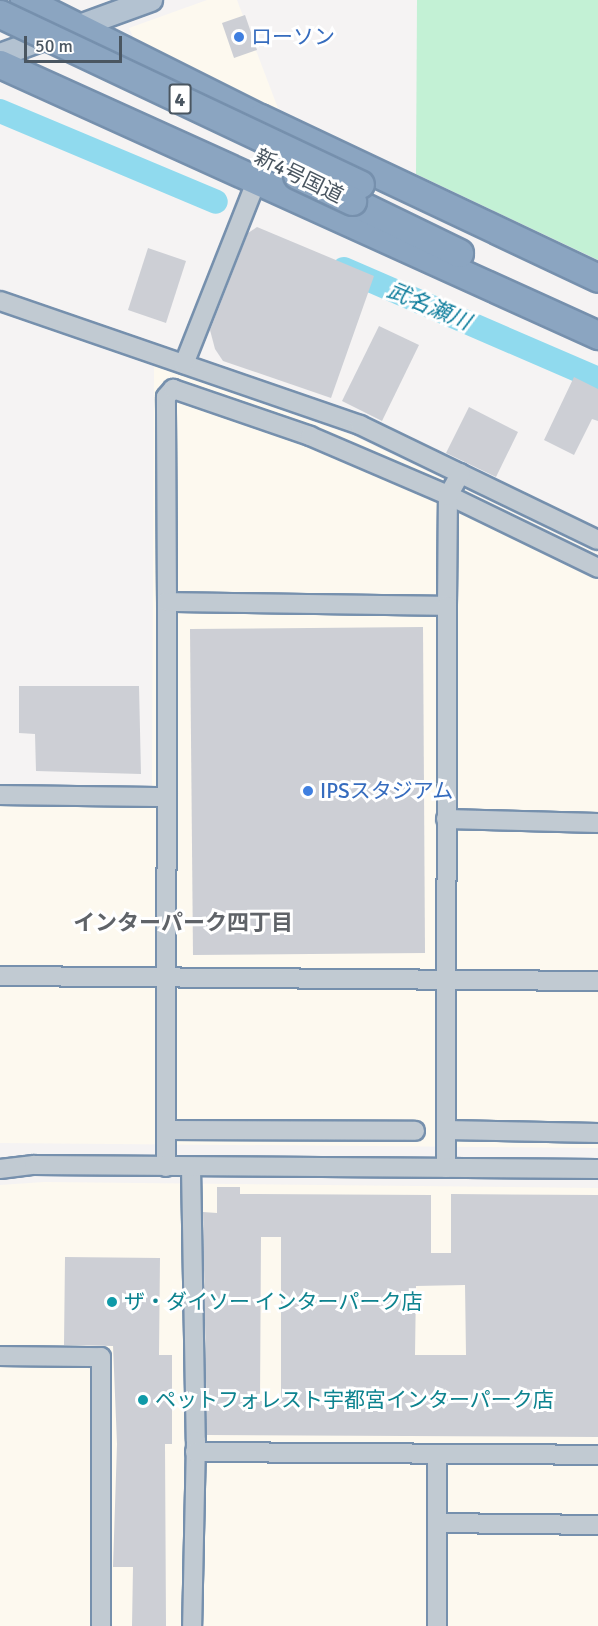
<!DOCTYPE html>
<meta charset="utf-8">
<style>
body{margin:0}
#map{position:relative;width:598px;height:1626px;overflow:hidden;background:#f5f3f3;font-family:Signika,"Noto Sans JP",sans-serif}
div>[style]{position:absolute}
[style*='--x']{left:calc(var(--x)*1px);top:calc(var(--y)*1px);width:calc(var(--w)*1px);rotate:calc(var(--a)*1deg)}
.commercial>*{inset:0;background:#fdf9ef}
.green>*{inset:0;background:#c3f1d5}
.river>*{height:24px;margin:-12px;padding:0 12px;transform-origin:12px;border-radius:12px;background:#90daee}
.building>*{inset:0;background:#cdcfd5}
.roads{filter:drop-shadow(2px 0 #7690ad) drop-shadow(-2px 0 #7690ad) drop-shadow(0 2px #7690ad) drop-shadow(0 -2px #7690ad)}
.minor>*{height:18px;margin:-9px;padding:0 9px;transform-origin:9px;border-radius:9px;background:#c1cad2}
.major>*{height:22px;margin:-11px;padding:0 11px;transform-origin:11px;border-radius:11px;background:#b3c2d1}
.highway>*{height:27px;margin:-13.5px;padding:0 13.5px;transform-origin:13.5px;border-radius:13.5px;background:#8ba5c1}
.bridges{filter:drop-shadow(2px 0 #7690ad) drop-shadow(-2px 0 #7690ad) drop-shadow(0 2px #7690ad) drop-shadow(0 -2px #7690ad)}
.highway-bridge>*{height:27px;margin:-13.5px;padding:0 13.5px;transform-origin:13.5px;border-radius:13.5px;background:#8ba5c1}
.dots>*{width:16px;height:16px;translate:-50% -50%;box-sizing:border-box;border:3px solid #fff;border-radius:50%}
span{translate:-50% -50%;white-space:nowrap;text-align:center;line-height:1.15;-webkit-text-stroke:6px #fff;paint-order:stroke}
.shield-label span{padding:2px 4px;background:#fff;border:2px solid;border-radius:4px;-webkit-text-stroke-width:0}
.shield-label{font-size:20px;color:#4a5661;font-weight:700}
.shop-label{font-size:21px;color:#366cbe}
.left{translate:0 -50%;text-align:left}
.street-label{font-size:21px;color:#4a5661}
.culture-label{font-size:21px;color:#0d838f}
.water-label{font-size:22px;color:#0c7c9b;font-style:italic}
.neighbourhood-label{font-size:22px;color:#5f6368;font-weight:700}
.scale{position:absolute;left:24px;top:36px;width:98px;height:27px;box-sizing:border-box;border:3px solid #4a5661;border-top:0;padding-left:8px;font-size:18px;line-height:21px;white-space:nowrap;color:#4a5661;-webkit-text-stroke:4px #fff;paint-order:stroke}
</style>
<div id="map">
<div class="commercial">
<i style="clip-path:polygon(207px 0,237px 0,279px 111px,135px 41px,129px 28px)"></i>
<i style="clip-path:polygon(154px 366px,354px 436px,598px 554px,598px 1148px,0 1143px,0 787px,152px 787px)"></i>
<i style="clip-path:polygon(44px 1182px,598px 1188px,598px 1626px,0 1626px,0 1185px)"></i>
</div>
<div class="green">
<i style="clip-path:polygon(417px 0,598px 0,598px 260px,416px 174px)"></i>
</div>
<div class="river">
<i style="--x:0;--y:111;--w:234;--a:22.8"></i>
<i style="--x:344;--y:269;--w:277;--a:23.4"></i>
</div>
<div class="building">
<i style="clip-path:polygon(245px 15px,257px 50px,234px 58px,222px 23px)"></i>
<i style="clip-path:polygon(257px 227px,374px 276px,331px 398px,223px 361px,215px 349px,210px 330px,248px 233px)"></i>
<i style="clip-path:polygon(148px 248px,186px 261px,166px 323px,128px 310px)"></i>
<i style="clip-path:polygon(379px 326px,419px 345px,382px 421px,342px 401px)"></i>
<i style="clip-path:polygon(574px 377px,598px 389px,598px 421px,592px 419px,574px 455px,544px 440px)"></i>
<i style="clip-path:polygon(469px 407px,518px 432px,496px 477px,446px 453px)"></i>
<i style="clip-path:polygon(423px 627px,425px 953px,193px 955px,190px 629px)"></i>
<i style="clip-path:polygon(19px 686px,139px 686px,141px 774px,36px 771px,35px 734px,19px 733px)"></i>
<i style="clip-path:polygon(evenodd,217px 1187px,240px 1187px,240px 1194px,431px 1195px,431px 1253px,451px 1253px,451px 1194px,598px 1195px,598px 1437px,207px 1435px,203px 1212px,217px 1213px,217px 1187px,261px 1237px,281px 1237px,281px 1401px,260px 1401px,261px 1237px,217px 1187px,465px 1285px,466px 1355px,415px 1355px,416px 1286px,465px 1285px)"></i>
<i style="clip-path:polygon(65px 1257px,160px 1258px,159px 1355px,172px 1355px,172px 1444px,165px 1444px,166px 1626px,132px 1626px,133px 1567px,113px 1567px,117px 1444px,113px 1346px,64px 1345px)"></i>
</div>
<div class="roads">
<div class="minor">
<i style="--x:0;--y:301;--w:381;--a:19"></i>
<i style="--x:360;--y:425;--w:264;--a:25.8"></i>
<i style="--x:184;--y:364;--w:196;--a:-68.4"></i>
<i style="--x:167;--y:602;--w:205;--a:-90.3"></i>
<i style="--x:166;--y:397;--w:11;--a:-49"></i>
<i style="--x:173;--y:389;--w:145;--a:18.9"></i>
<i style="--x:310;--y:436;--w:155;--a:23.2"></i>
<i style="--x:452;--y:497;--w:162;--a:25.9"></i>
<i style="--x:447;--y:606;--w:110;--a:-89.5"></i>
<i style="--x:448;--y:496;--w:26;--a:-61"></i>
<i style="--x:0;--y:795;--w:167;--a:0.7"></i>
<i style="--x:446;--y:819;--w:152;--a:1.5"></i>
<i style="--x:0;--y:976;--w:598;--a:0.48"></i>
<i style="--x:166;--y:1130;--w:249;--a:0.2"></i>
<i style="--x:446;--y:1130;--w:152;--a:1.1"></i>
<i style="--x:166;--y:1167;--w:565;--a:-89.9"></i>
<i style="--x:167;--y:602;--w:280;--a:0.8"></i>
<i style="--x:447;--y:606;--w:562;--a:90.1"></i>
<i style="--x:191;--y:1167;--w:274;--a:89"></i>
<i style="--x:196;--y:1441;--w:185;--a:91.2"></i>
<i style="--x:0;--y:1169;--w:34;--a:-7"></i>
<i style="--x:34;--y:1165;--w:564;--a:0.41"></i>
<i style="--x:0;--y:1356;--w:101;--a:0.6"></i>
<i style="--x:101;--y:1357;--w:269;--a:90"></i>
<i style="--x:195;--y:1452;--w:403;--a:0.4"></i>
<i style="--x:437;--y:1523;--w:161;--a:0.7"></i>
<i style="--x:437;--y:1626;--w:171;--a:-90"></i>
</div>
<div class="major">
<i style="--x:0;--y:55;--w:161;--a:-20"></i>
</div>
<div class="highway">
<i style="--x:24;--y:0;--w:264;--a:26.6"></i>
<i style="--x:260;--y:118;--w:374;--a:25.3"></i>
<i style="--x:0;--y:64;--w:657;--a:24.38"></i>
<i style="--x:352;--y:201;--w:119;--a:25.9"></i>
</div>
</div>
<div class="bridges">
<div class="highway-bridge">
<i style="--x:0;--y:14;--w:398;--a:25.3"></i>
<i style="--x:297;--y:175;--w:61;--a:25.3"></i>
</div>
</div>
<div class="dots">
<i style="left:239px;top:37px;background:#3f7fe0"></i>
<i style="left:308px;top:791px;background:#3f7fe0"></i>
<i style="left:112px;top:1302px;background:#0f9aa8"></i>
<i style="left:143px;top:1400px;background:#0f9aa8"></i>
</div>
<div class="shield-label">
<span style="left:180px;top:99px">4</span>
</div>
<div class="shop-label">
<span class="left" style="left:251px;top:37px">ローソン</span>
<span class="left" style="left:320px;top:791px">IPSスタジアム</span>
</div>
<div class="street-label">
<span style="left:299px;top:176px;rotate:26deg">新4号国道</span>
</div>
<div class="culture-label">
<span class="left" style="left:124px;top:1302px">ザ・ダイソー インターパーク店</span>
<span class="left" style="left:155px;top:1400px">ペットフォレスト宇都宮インターパーク店</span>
</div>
<div class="water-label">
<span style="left:429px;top:306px;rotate:23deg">武名瀬川</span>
</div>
<div class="neighbourhood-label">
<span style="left:183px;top:923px">インターパーク四丁目</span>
</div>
<div class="scale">50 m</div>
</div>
